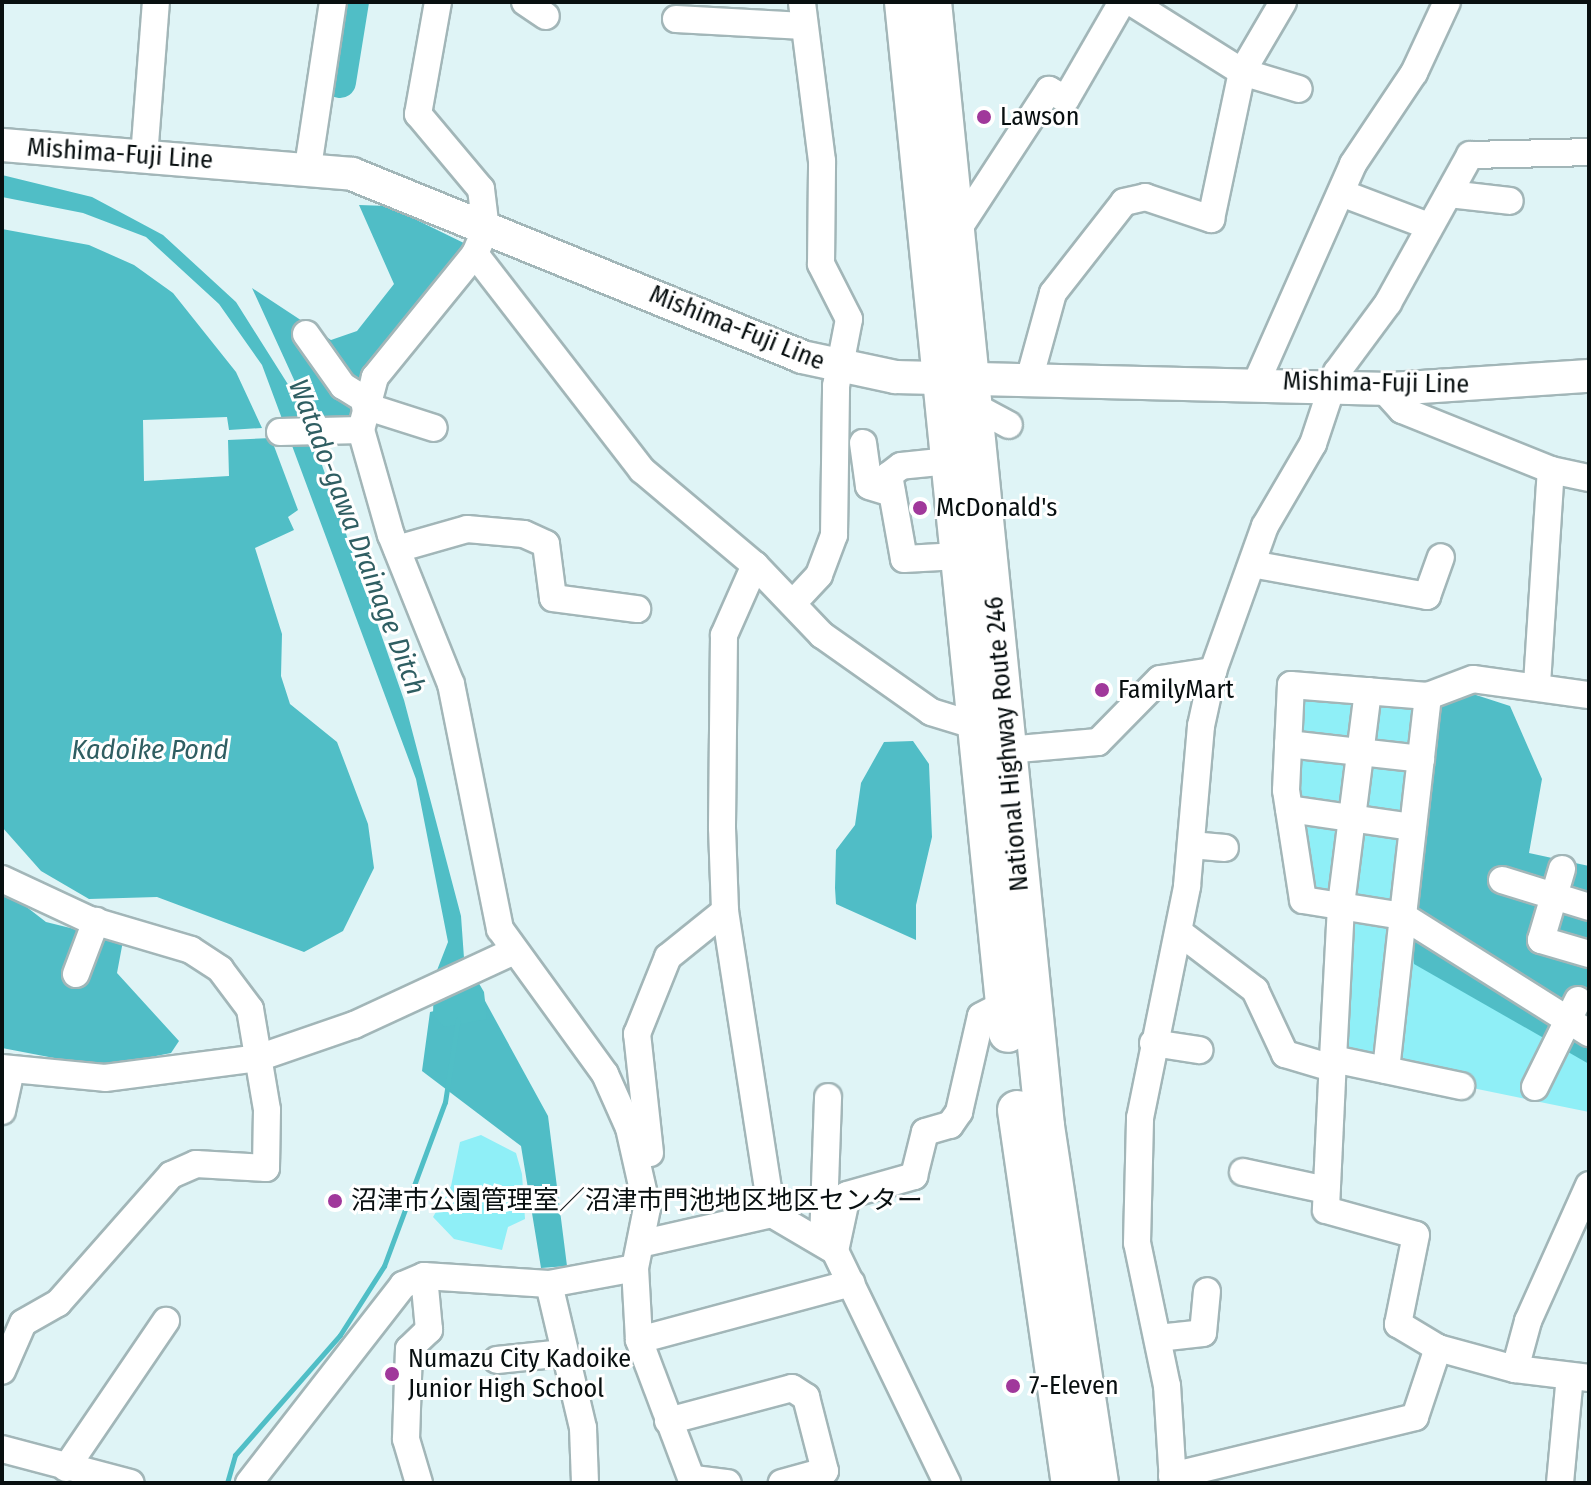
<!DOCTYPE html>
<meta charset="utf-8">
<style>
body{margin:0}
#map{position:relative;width:1591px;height:1485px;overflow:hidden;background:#dff4f6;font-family:"Fira Sans Condensed","Noto Sans JP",sans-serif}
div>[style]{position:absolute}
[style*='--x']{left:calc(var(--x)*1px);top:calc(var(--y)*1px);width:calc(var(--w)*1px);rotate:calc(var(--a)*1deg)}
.green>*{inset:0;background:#8feff7}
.forest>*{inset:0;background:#50bdc6}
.water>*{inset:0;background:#50bec6}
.stream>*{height:5px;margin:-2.5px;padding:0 2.5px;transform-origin:2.5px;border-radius:2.5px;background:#50bec6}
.river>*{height:32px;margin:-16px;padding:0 16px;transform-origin:16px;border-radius:16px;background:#50bec6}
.roads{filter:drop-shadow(2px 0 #a2b6b8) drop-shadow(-2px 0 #a2b6b8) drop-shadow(0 2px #a2b6b8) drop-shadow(0 -2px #a2b6b8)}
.minor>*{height:26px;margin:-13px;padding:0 13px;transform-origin:13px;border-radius:13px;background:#fff}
.major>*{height:32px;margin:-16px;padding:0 16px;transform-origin:16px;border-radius:16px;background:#fff}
.highway>*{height:38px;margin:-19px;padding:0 19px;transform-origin:19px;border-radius:19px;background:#fff}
.dots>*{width:22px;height:22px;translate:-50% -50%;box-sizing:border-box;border:4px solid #fff;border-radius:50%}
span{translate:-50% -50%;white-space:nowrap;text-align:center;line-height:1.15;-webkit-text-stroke:6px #fff;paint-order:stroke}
.poi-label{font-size:26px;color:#080f10}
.left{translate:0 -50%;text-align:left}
.street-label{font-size:26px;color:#080f10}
.water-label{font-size:28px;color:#2f5e62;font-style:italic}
.frame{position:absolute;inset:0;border:4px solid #080f10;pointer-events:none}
</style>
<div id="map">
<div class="green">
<i style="clip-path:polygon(1299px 687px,1436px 700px,1589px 1031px,1589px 1112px,1341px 1061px,1349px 900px,1312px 898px,1291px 799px)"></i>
<i style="clip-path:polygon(481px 1135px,516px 1153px,522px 1174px,525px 1219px,508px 1227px,502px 1250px,454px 1239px,433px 1217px,451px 1186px,460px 1142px)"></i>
</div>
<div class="forest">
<i style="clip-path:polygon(359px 205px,388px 206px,470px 246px,360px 421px,312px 419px,252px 288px,331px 340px,357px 331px,394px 284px)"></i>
<i style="clip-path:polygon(1439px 683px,1510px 706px,1542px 779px,1529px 853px,1589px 866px,1589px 1064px,1414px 964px,1409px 905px)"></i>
<i style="clip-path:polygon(913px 741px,929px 764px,932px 837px,916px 905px,916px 940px,836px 904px,835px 888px,836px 850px,855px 825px,861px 783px,884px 742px)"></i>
<i style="clip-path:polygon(2px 888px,46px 922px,123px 941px,117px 973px,179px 1041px,171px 1053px,101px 1067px,2px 1048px)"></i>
<i style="clip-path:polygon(484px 999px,548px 1116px,567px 1266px,541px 1268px,521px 1146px,422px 1071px,430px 1012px)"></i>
</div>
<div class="water">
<i style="clip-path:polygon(2px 175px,92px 197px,163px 235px,236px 302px,301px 405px,404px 700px,461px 916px,464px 958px,484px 992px,487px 1019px,444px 1027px,433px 1014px,434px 978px,448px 942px,416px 779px,262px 365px,219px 304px,146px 237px,83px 213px,2px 197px)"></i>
<i style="clip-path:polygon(2px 229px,89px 245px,134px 265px,173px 293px,236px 372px,262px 428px,229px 430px,227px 417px,143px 420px,144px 481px,229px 476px,228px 440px,271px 438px,298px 510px,288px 517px,294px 530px,255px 548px,282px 634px,281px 676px,290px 704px,337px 742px,368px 824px,374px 868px,343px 931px,304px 952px,157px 897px,89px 899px,41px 871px,2px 827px)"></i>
</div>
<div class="stream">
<i style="--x:227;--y:1483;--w:29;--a:-74"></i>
<i style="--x:235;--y:1455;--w:159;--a:-48.8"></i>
<i style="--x:340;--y:1335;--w:82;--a:-57.5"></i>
<i style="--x:384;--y:1266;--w:175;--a:-69.6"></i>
<i style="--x:445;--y:1102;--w:84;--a:-81.1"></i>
</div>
<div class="river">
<i style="--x:340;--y:82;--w:81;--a:-80.8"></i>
</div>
<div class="roads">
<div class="minor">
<i style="--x:438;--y:2;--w:114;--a:100.1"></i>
<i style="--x:418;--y:114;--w:98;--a:50"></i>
<i style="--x:481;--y:189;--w:39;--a:83"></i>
<i style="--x:486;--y:228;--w:28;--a:113"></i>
<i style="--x:475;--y:254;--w:159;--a:129.1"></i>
<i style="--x:375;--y:377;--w:55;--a:104.8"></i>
<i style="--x:361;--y:430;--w:109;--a:74.1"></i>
<i style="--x:391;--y:535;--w:161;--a:68.1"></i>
<i style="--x:451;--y:684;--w:250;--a:78.7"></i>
<i style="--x:500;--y:929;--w:179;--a:54.1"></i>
<i style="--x:605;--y:1074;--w:59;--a:66"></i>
<i style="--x:629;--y:1128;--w:82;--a:77.3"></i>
<i style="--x:647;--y:1208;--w:61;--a:101.3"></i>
<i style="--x:635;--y:1268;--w:72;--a:86.8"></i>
<i style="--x:639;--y:1340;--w:153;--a:69.3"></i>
<i style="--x:525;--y:2;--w:25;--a:34"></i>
<i style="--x:1131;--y:2;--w:131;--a:32.2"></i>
<i style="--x:1242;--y:72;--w:81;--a:-59.6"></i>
<i style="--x:676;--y:19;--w:128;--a:3.1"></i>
<i style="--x:144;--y:157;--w:155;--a:-85.6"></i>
<i style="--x:308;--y:167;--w:167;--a:-81.4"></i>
<i style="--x:1344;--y:194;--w:88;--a:20.7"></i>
<i style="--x:1449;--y:194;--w:61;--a:6.5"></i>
<i style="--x:959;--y:228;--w:165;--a:-56.9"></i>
<i style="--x:1049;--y:90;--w:19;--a:28"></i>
<i style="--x:1066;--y:99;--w:112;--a:-60"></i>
<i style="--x:475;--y:254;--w:273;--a:52.3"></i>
<i style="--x:642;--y:470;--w:148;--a:40.1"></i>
<i style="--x:755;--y:565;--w:97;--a:46.3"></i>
<i style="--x:822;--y:635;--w:133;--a:35.2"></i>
<i style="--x:931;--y:712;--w:48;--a:16.9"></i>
<i style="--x:306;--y:334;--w:64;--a:54.6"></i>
<i style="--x:343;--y:386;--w:28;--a:32"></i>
<i style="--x:1029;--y:380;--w:90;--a:-74.6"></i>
<i style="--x:1053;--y:293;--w:115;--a:-52"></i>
<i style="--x:1124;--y:202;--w:22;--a:-13"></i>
<i style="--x:1145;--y:197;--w:70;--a:18.4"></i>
<i style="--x:1211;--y:219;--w:150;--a:-78.1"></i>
<i style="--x:1242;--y:72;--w:59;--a:16.6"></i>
<i style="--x:1257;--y:381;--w:237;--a:-66.1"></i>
<i style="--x:1353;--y:164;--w:110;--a:-56.2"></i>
<i style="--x:1414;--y:73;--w:78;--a:-65.1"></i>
<i style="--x:1383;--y:389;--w:28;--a:48"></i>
<i style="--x:1402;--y:410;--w:161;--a:21.9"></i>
<i style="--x:1551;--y:470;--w:39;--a:12"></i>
<i style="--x:970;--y:404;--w:44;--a:28.3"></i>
<i style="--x:365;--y:406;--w:72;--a:17.7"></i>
<i style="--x:280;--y:432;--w:81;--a:-1.4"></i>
<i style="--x:863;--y:443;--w:43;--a:82.1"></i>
<i style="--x:869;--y:486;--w:24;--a:17"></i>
<i style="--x:949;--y:461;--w:48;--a:174.1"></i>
<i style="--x:901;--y:466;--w:15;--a:143"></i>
<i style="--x:889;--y:475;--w:85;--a:79.9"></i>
<i style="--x:904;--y:559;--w:55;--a:-3.1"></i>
<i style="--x:397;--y:549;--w:73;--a:-15.9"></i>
<i style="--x:467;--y:529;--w:57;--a:5"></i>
<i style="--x:524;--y:534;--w:24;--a:24"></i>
<i style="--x:546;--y:544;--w:54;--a:82.6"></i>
<i style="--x:553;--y:598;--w:85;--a:7.5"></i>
<i style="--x:755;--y:565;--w:77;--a:113.9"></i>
<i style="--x:724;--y:635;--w:193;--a:90.6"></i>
<i style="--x:722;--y:828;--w:83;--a:87.9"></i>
<i style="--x:725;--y:911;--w:307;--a:81.2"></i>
<i style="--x:1257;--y:565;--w:173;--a:10.3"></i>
<i style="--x:1427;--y:596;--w:41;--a:-70.3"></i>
<i style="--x:795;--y:601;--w:35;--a:-47"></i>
<i style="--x:819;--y:575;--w:43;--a:-69.4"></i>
<i style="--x:834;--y:535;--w:149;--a:-89.2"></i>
<i style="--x:836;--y:386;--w:68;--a:-79"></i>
<i style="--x:849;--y:319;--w:62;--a:-117"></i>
<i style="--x:821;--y:264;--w:103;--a:-89.4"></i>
<i style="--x:822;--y:161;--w:160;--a:-97.2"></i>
<i style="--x:1537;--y:684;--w:214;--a:-86.3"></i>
<i style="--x:1368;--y:691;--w:217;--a:97.2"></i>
<i style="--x:1341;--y:906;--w:153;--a:93"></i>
<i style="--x:1333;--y:1059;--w:131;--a:11.9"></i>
<i style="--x:1428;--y:696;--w:221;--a:96.5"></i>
<i style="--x:1403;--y:916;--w:101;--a:-170.9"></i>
<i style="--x:1303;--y:900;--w:111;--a:-98.8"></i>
<i style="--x:1286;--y:790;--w:105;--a:-87.3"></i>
<i style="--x:1291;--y:685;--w:137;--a:4.6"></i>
<i style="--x:1428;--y:696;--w:48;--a:-20.7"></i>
<i style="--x:1473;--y:679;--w:117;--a:7.9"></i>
<i style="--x:1288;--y:744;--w:134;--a:6.4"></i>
<i style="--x:1007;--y:750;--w:91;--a:-5"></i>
<i style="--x:1098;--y:742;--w:88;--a:-45.5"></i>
<i style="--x:1160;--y:679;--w:54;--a:-8.6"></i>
<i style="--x:1289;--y:809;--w:125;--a:8.3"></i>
<i style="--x:1191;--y:845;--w:34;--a:5"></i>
<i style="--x:1562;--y:869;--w:74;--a:106.5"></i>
<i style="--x:1541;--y:940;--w:50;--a:16.3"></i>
<i style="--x:2;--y:879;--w:97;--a:25"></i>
<i style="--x:90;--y:920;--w:105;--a:16.5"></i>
<i style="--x:191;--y:950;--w:35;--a:33"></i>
<i style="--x:220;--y:969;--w:50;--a:53.1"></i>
<i style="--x:250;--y:1009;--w:102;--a:80.4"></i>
<i style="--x:267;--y:1110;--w:58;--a:91"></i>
<i style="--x:266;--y:1168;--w:70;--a:-176.7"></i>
<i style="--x:196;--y:1164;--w:27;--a:156"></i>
<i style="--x:171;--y:1175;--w:171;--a:131.4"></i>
<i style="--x:58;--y:1303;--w:40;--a:150.3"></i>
<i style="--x:23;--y:1323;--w:52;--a:113.6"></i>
<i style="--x:1502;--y:880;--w:91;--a:17.2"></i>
<i style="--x:1179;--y:932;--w:96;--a:37.3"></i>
<i style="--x:1255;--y:990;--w:71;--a:64.9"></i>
<i style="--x:1285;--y:1054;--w:49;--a:16.6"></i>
<i style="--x:76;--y:974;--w:57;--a:-69.3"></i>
<i style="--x:1153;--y:1043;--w:47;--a:8.7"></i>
<i style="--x:1333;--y:1059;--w:151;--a:92.7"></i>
<i style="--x:1326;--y:1210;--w:93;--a:15.5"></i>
<i style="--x:1416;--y:1235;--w:91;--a:101.4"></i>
<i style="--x:1398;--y:1324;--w:47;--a:31"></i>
<i style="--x:2;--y:1068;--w:103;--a:5.5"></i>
<i style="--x:105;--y:1078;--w:154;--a:-7.4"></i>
<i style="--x:258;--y:1058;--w:102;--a:-19"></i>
<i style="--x:354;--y:1025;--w:172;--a:-24.8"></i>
<i style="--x:1386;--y:1070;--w:155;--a:-83.7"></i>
<i style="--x:1403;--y:916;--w:220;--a:32.2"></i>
<i style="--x:1535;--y:1087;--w:97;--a:-63.7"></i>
<i style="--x:2;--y:1111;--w:42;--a:-77.6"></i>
<i style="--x:650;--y:1153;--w:120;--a:-96.2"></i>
<i style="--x:637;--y:1034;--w:83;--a:-68.1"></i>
<i style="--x:668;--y:957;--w:73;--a:-38.9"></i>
<i style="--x:1243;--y:1172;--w:85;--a:12.2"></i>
<i style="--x:823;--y:1242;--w:145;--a:-88"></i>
<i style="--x:644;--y:1243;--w:131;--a:-12.8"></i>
<i style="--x:772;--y:1214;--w:73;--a:30.4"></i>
<i style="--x:835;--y:1251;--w:258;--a:64.2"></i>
<i style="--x:835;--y:1251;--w:57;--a:-77.9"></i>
<i style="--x:847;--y:1195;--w:70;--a:-15.8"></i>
<i style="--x:914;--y:1176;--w:45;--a:-76"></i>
<i style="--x:925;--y:1132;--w:26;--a:-16"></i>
<i style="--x:950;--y:1125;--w:16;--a:-55"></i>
<i style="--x:959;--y:1112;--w:98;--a:-77.1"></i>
<i style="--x:981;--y:1016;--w:27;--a:-27"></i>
<i style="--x:549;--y:1284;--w:148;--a:76.7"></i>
<i style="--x:583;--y:1428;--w:55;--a:87.9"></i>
<i style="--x:1158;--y:1338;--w:45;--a:-6.3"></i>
<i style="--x:1203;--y:1333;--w:42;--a:-84.6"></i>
<i style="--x:639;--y:1340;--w:220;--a:-15"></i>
<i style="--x:497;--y:1360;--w:67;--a:-6"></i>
<i style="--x:1515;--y:1369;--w:50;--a:-74.8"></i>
<i style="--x:1528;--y:1321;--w:149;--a:-65.8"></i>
<i style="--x:668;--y:1421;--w:128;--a:-14.9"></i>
<i style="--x:792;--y:1388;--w:17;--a:33"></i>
<i style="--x:806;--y:1397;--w:76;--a:75.6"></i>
<i style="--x:825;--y:1471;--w:45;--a:164.4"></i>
<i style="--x:2;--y:1449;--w:133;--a:14.8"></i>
<i style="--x:66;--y:1468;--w:178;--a:-55.8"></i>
<i style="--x:1172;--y:1476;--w:250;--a:-13.6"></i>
<i style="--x:1415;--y:1417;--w:73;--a:-71.6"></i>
<i style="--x:1438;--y:1348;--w:80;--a:15.3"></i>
<i style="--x:1515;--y:1369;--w:75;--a:6.9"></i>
<i style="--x:694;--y:1479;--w:34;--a:7"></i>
<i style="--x:249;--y:1483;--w:251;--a:-52.1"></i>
<i style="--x:403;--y:1285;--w:23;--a:-23"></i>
<i style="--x:424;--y:1276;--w:125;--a:3.7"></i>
<i style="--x:549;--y:1284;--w:87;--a:-10.5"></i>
<i style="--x:419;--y:1483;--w:46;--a:-106.5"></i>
<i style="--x:406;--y:1439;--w:90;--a:-88.1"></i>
<i style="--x:409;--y:1349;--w:28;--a:-44"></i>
<i style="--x:429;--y:1330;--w:54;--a:-95.3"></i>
<i style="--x:1173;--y:1483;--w:97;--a:-93.5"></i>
<i style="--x:1167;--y:1386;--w:146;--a:-101.8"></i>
<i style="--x:1137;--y:1243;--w:125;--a:-88.6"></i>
<i style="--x:1140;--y:1118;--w:237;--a:-78.5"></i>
<i style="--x:1187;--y:886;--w:161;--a:-85"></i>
<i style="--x:1201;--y:726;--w:56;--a:-77.7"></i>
<i style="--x:1213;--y:671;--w:154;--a:-70.3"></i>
<i style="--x:1265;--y:526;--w:95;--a:-59.7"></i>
<i style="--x:1313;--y:444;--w:76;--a:-71.6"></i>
<i style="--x:1337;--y:372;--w:86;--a:-53.5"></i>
<i style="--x:1388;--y:303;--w:169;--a:-61"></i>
<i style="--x:1470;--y:155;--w:119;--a:-1.4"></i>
<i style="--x:1560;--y:1483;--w:107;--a:-84.7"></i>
</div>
<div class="major">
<i style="--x:2;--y:145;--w:351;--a:4.7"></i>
<i style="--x:352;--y:174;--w:486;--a:22.1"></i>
<i style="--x:802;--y:357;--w:95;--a:12.1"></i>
<i style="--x:895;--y:377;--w:496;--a:1.4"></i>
<i style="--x:1391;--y:389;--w:198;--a:-3.8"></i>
</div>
<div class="highway">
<i style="--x:904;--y:2;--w:1036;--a:84.24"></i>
<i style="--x:932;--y:2;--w:1130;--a:84.26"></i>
<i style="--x:1045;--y:1126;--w:361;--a:81.4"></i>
<i style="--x:1017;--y:1110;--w:377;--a:81.8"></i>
</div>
</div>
<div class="dots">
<i style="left:984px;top:117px;background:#a0389b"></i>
<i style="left:920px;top:508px;background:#a0389b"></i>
<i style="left:1102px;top:690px;background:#a0389b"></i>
<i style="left:335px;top:1201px;background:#a0389b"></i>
<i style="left:392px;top:1374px;background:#a0389b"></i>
<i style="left:1013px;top:1386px;background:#a0389b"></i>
</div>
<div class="poi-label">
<span class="left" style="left:1000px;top:117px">Lawson</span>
<span class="left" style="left:936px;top:508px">McDonald's</span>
<span class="left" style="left:1118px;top:690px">FamilyMart</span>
<span class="left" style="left:351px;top:1201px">沼津市公園管理室／沼津市門池地区地区センター</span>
<span class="left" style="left:408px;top:1374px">Numazu City Kadoike<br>Junior High School</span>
<span class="left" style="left:1029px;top:1386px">7-Eleven</span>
</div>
<div class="street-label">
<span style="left:120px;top:154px;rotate:4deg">Mishima-Fuji Line</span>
<span style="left:737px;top:328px;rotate:22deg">Mishima-Fuji Line</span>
<span style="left:1376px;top:383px;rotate:1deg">Mishima-Fuji Line</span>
<span style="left:1007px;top:744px;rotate:-95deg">National Highway Route 246</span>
</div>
<div class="water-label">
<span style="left:357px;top:537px;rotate:69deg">Watado-gawa Drainage Ditch</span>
<span style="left:150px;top:750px">Kadoike Pond</span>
</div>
<div class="frame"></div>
</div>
